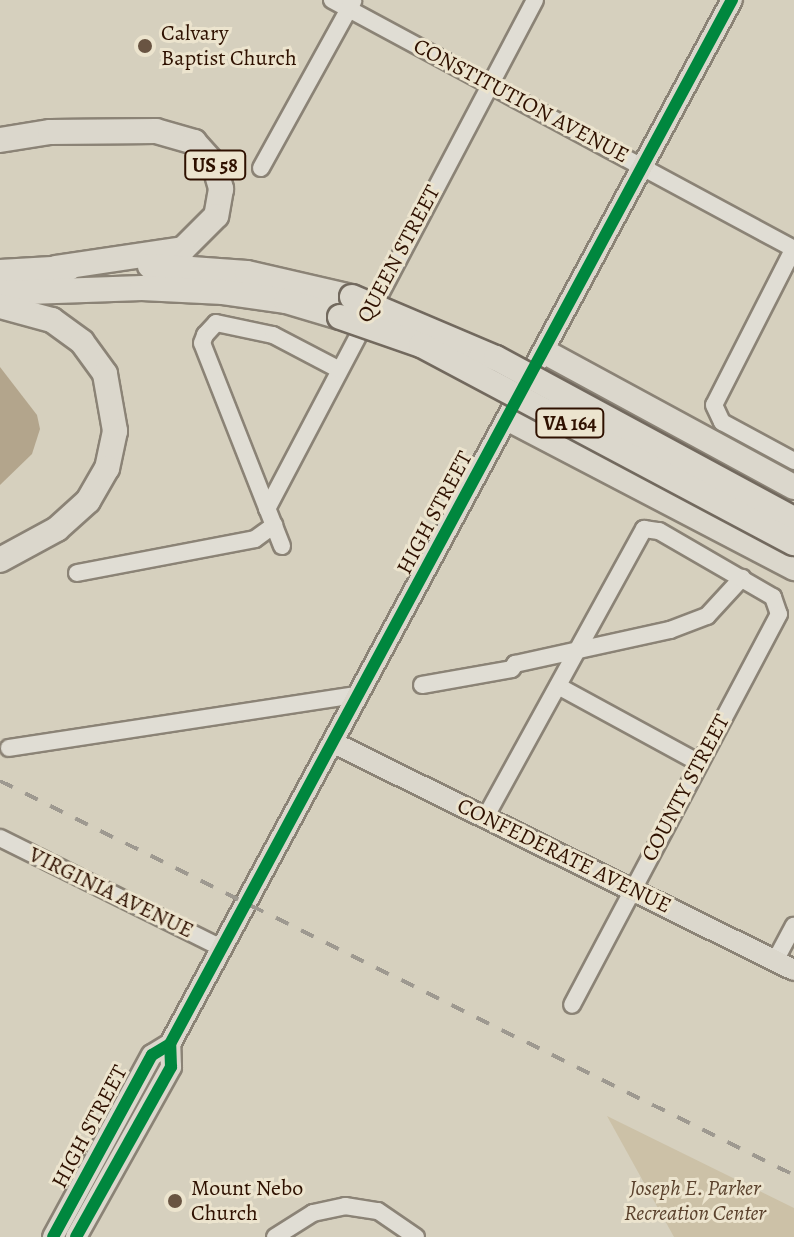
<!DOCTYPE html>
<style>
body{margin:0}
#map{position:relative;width:794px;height:1237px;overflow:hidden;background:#d6d0be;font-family:Alegreya,serif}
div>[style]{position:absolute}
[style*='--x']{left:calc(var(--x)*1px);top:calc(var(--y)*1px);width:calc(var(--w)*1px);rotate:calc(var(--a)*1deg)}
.green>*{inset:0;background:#ccc1a7}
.water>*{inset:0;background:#b3a58c}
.roads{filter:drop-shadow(2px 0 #8b8376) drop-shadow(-2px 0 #8b8376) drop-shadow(0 2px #8b8376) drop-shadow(0 -2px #8b8376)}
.minor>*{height:16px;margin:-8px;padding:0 8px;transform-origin:8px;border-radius:8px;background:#e0ddd4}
.major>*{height:20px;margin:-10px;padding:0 10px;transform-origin:10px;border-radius:10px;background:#dbd7cc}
.highway>*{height:24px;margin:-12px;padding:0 12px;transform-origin:12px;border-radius:12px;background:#dbd7cc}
.rail>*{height:4px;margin-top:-2px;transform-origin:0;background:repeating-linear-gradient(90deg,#9e9990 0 14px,transparent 0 28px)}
.bridges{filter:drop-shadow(2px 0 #72695e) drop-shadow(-2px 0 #72695e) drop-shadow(0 2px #72695e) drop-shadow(0 -2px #72695e)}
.highway-bridge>*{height:24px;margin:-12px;padding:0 12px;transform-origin:12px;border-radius:12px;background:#dbd7cc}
.cycleway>*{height:12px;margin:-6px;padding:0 6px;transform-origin:6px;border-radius:6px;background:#00873e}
.dots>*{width:22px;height:22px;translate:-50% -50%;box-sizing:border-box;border:4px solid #ece4ce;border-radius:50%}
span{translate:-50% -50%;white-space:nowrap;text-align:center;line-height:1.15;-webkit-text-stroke:6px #ece4ce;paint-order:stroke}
.shield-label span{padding:2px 6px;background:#ece4ce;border:2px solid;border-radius:6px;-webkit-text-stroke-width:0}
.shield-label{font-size:20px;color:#2f1100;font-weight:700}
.poi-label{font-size:22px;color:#2f1100}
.left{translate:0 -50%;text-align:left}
.street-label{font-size:22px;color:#2f1100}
.park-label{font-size:22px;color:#5b422d;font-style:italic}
</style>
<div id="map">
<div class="green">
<i style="clip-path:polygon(607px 1116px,794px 1208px,794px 1237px,674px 1237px)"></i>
</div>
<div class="water">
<i style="clip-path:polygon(0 367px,37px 415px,40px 429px,32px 454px,0 485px)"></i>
</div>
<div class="roads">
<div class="minor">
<i style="--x:332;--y:0;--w:525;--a:28.32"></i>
<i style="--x:261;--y:168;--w:191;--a:-61.1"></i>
<i style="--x:794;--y:248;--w:176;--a:117"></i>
<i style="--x:714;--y:405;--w:19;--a:65"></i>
<i style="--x:722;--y:422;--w:82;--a:28.4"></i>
<i style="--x:267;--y:509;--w:575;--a:-62.23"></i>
<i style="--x:282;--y:546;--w:218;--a:-111.5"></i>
<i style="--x:202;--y:343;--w:9;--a:-69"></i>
<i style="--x:205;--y:335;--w:16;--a:-47"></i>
<i style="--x:216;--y:323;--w:58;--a:11.9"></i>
<i style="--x:273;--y:335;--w:73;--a:27.6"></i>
<i style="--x:77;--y:573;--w:181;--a:-10.8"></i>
<i style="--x:255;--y:539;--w:24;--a:-36"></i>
<i style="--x:422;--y:685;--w:91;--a:-10.1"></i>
<i style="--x:512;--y:669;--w:6;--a:-59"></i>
<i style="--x:515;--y:664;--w:159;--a:-12.4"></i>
<i style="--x:670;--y:630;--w:40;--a:-21"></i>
<i style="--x:707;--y:616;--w:52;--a:-47.4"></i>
<i style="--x:558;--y:686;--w:161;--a:28.6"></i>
<i style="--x:9;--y:748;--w:355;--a:-8.7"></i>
<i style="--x:485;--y:818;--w:330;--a:-61.2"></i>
<i style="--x:644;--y:529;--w:15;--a:8"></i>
<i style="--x:659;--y:531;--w:132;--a:30.1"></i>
<i style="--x:773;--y:597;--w:18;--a:71"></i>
<i style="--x:779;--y:614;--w:442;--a:117.9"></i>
<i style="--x:0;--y:838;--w:248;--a:26.4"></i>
<i style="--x:775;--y:961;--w:40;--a:-62"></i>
<i style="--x:275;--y:1237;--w:45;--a:-32.3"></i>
<i style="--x:313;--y:1213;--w:33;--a:-12"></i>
<i style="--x:345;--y:1206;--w:33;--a:9"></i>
<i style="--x:378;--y:1211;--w:46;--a:34.4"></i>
</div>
<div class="major">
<i style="--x:334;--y:743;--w:513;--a:26.27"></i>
<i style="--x:53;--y:1237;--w:207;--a:-61.5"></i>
<i style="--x:152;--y:1055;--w:21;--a:-31"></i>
<i style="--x:76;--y:1237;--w:195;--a:-60.8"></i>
<i style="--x:171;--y:1067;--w:23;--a:-92"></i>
<i style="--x:170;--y:1044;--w:1186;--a:-61.71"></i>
</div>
<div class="highway">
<i style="--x:0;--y:140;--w:51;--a:-9.1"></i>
<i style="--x:50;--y:132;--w:106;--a:-0.5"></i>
<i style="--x:156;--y:131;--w:40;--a:16"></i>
<i style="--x:194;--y:142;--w:30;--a:48"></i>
<i style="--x:214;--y:164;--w:26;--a:74"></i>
<i style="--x:221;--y:189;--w:27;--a:100"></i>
<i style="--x:216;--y:216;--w:47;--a:135"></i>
<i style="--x:183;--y:249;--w:128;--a:171.5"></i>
<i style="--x:150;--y:266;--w:97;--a:4.1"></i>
<i style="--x:247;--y:273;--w:108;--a:12.9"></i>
<i style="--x:0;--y:272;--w:69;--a:-3.3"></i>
<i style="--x:0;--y:293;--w:142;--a:-2"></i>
<i style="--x:142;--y:288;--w:81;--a:2.8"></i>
<i style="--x:223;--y:292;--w:64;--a:8.1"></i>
<i style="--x:286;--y:301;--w:56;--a:16.5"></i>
<i style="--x:0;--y:306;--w:54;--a:15.1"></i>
<i style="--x:52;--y:320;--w:37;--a:36"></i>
<i style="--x:82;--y:342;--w:39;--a:54"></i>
<i style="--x:105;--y:374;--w:58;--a:80"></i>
<i style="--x:115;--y:431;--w:38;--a:102"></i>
<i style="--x:107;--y:468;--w:38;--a:120"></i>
<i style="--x:88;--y:501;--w:42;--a:137.9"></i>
<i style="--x:57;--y:529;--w:65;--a:151.5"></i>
<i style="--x:545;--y:352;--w:283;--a:28.5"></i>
<i style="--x:509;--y:419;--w:322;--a:27.6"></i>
</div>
</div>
<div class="rail">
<i style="--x:0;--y:781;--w:886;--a:26.39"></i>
</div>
<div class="bridges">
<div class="highway-bridge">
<i style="--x:352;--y:297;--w:156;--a:23"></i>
<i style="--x:496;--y:358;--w:339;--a:28.4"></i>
<i style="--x:340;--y:317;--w:86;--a:19.1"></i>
<i style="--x:421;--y:345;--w:422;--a:28"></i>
</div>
</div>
<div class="cycleway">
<i style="--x:53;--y:1237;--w:207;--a:-61.5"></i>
<i style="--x:152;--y:1055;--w:21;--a:-31"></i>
<i style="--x:76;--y:1237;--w:195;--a:-60.8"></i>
<i style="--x:171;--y:1067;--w:23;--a:-92"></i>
<i style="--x:170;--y:1044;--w:1186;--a:-61.71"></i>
</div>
<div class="dots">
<i style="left:145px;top:46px;background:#695442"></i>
<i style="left:175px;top:1201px;background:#695442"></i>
</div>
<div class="shield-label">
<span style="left:215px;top:165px">US 58</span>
<span style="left:570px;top:423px">VA 164</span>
</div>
<div class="poi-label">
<span class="left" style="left:161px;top:46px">Calvary<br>Baptist Church</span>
<span class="left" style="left:191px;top:1201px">Mount Nebo<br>Church</span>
</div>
<div class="street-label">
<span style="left:521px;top:101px;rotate:28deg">CONSTITUTION AVENUE</span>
<span style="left:399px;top:254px;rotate:-62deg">QUEEN STREET</span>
<span style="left:435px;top:513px;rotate:-62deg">HIGH STREET</span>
<span style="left:686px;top:788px;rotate:-62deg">COUNTY STREET</span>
<span style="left:564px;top:856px;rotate:26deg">CONFEDERATE AVENUE</span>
<span style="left:111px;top:893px;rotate:26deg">VIRGINIA AVENUE</span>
<span style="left:90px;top:1127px;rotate:-62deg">HIGH STREET</span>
</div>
<div class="park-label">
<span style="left:695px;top:1201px">Joseph E. Parker<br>Recreation Center</span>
</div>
</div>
